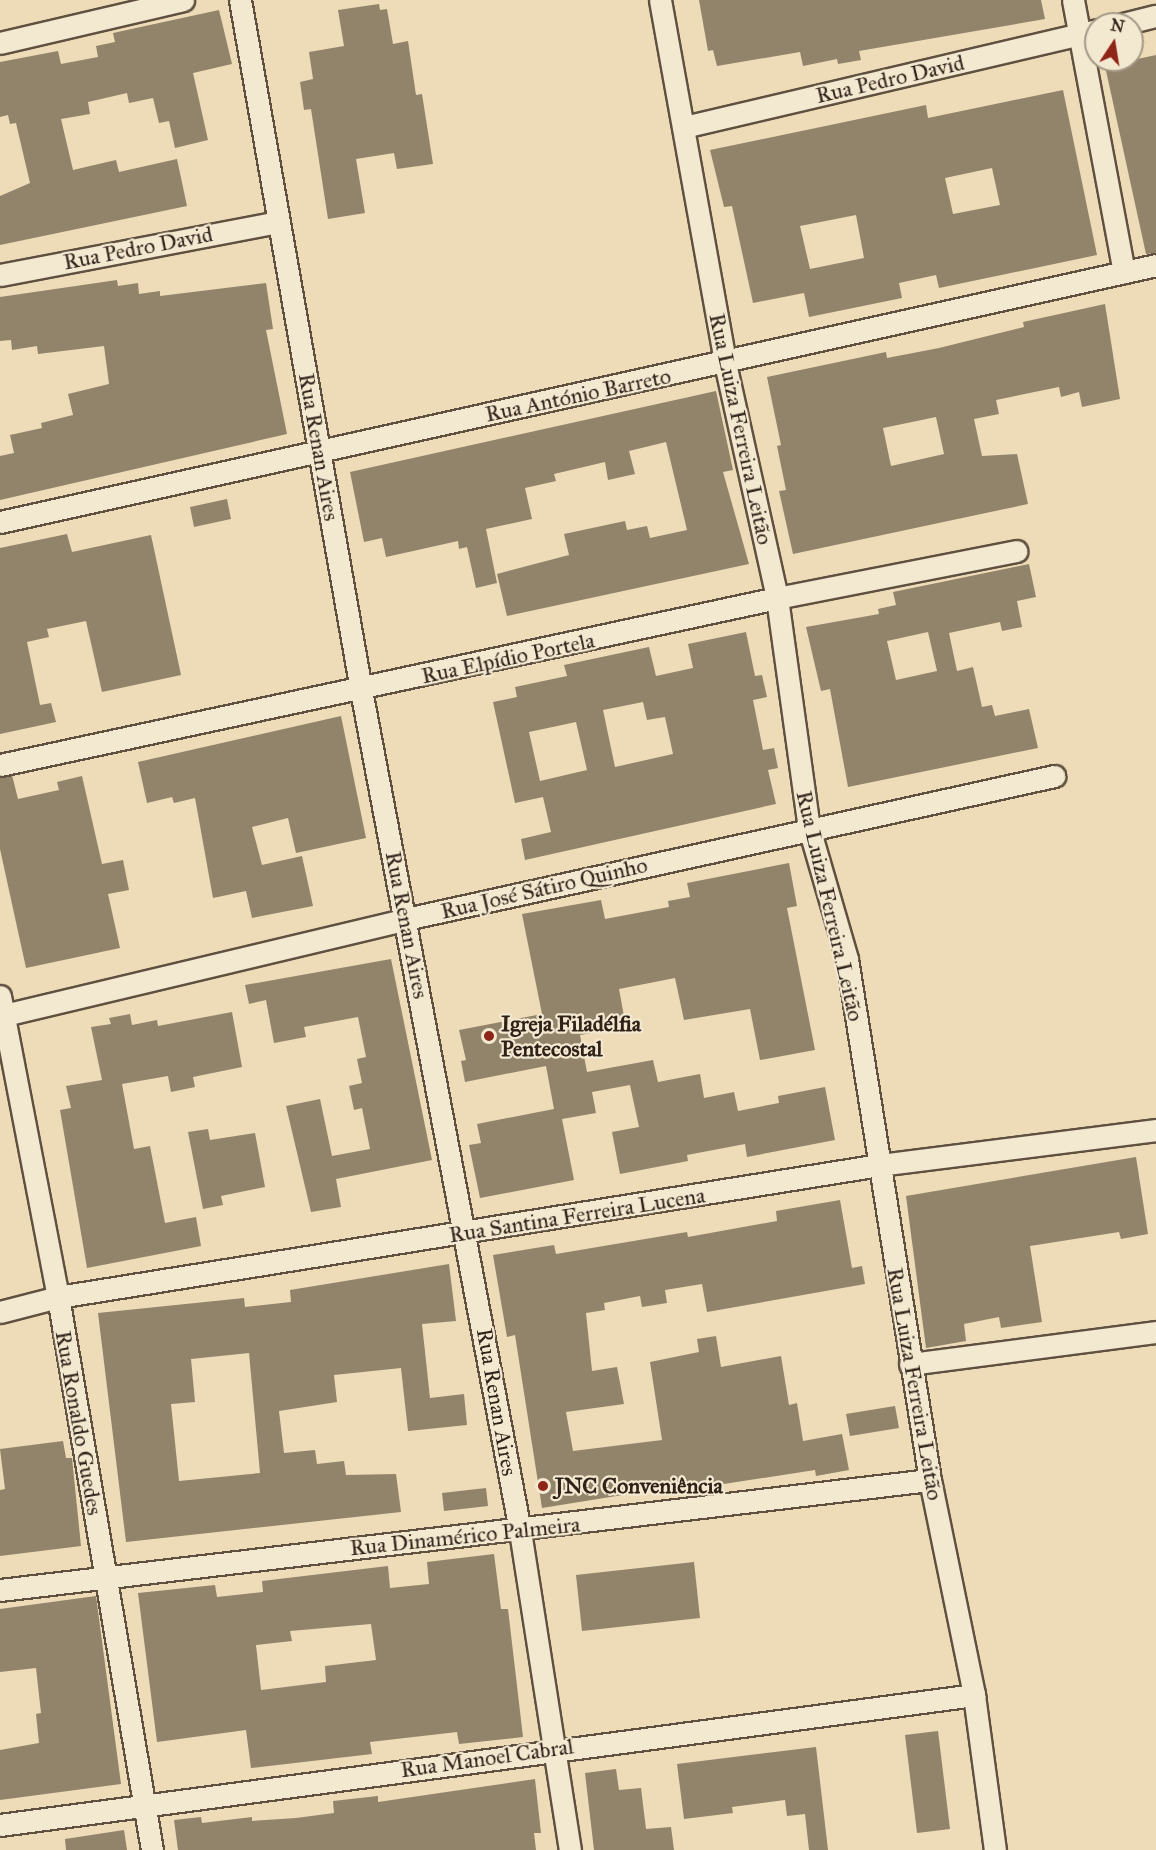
<!DOCTYPE html>
<meta charset="utf-8">
<style>
body{margin:0}
#map{position:relative;width:1156px;height:1850px;overflow:hidden;background:#eddcb7;font-family:"IM FELL Great Primer",serif}
div>[style]{position:absolute}
[style*='--x']{left:calc(var(--x)*1px);top:calc(var(--y)*1px);width:calc(var(--w)*1px);rotate:calc(var(--a)*1deg)}
.building>*{inset:0;background:#92836b}
.roads{filter:drop-shadow(2px 0 #5f5040) drop-shadow(-2px 0 #5f5040) drop-shadow(0 2px #5f5040) drop-shadow(0 -2px #5f5040)}
.minor>*{height:21px;margin:-10.5px;padding:0 10.5px;transform-origin:10.5px;border-radius:10.5px;background:#f3e8d0}
.dots>*{width:16px;height:16px;translate:-50% -50%;box-sizing:border-box;border:3px solid #f3e8d0;border-radius:50%}
span{translate:-50% -50%;white-space:nowrap;text-align:center;line-height:1.15;-webkit-text-stroke:4.5px #f3e8d0;paint-order:stroke}
.street-label{font-size:22px;color:#302219}
.poi-label{font-size:22px;color:#302219;font-weight:700}
.left{translate:0 -50%;text-align:left}
.north{position:absolute;left:1084px;top:12px;width:60px;height:60px;box-sizing:border-box;background:#f3e8d0;border:2px solid #a59987;border-radius:50%;rotate:12deg;font-size:16px;font-weight:700;line-height:24px;text-align:center;color:#302219}
.north::after{content:'';display:block;margin:auto;width:21px;height:27px;background:#8f2418;clip-path:polygon(50% 0,100% 100%,50% 72%,0 100%)}
</style>
<div id="map">
<div class="building">
<i style="clip-path:polygon(699px 0,1041px 0,1045px 19px,859px 51px,861px 60px,838px 64px,837px 59px,803px 66px,800px 52px,717px 66px,713px 50px,708px 51px)"></i>
<i style="clip-path:polygon(379px 4px,380px 10px,387px 9px,393px 44px,408px 41px,416px 95px,422px 94px,433px 164px,397px 169px,394px 153px,356px 159px,365px 213px,328px 219px,311px 109px,304px 110px,300px 82px,313px 79px,309px 52px,344px 46px,338px 10px)"></i>
<i style="clip-path:polygon(219px 10px,232px 64px,193px 73px,208px 140px,175px 148px,169px 121px,159px 123px,153px 98px,129px 103px,127px 93px,88px 102px,90px 114px,61px 119px,73px 170px,116px 160px,119px 172px,177px 159px,187px 206px,0 245px,0 196px,30px 183px,16px 123px,10px 124px,8px 115px,0 117px,0 62px,58px 51px,61px 64px,98px 57px,96px 46px,115px 42px,113px 33px)"></i>
<i style="clip-path:polygon(1156px 55px,1156px 253px,1146px 254px,1105px 66px)"></i>
<i style="clip-path:polygon(evenodd,1063px 90px,1097px 255px,939px 288px,936px 275px,899px 283px,902px 298px,809px 317px,804px 293px,753px 303px,732px 206px,724px 207px,710px 150px,926px 105px,928px 118px,1063px 90px,992px 168px,1000px 205px,953px 214px,945px 178px,992px 168px,1063px 90px,856px 215px,864px 258px,810px 269px,800px 226px,856px 215px)"></i>
<i style="clip-path:polygon(117px 280px,118px 286px,138px 283px,139px 294px,160px 291px,160px 296px,266px 283px,273px 329px,266px 330px,287px 434px,0 500px,0 456px,14px 453px,10px 435px,42px 428px,41px 423px,73px 415px,68px 394px,109px 384px,104px 346px,38px 354px,37px 346px,12px 350px,11px 340px,0 341px,0 297px)"></i>
<i style="clip-path:polygon(evenodd,1105px 304px,1120px 399px,1082px 407px,1079px 392px,1061px 397px,1059px 387px,996px 400px,999px 414px,974px 419px,982px 456px,1017px 454px,1028px 504px,793px 554px,779px 491px,786px 490px,777px 446px,781px 445px,767px 377px,886px 352px,887px 358px,939px 348px,1024px 327px,1023px 322px,1105px 304px,936px 417px,944px 454px,891px 466px,883px 428px,936px 417px)"></i>
<i style="clip-path:polygon(716px 391px,733px 470px,723px 472px,749px 564px,507px 616px,497px 574px,569px 555px,564px 534px,625px 521px,627px 530px,647px 526px,650px 538px,687px 530px,666px 442px,629px 451px,635px 474px,608px 480px,605px 462px,554px 474px,556px 481px,525px 488px,532px 519px,486px 529px,497px 583px,476px 588px,467px 547px,459px 549px,458px 541px,386px 557px,382px 538px,364px 542px,350px 472px)"></i>
<i style="clip-path:polygon(227px 499px,231px 519px,194px 527px,190px 507px)"></i>
<i style="clip-path:polygon(67px 534px,72px 552px,151px 535px,181px 675px,102px 692px,86px 621px,47px 629px,49px 637px,27px 642px,40px 705px,51px 703px,56px 722px,0 734px,0 548px)"></i>
<i style="clip-path:polygon(evenodd,1029px 564px,1036px 597px,1017px 601px,1022px 627px,1002px 631px,1000px 622px,949px 633px,957px 671px,973px 667px,982px 707px,992px 705px,995px 716px,1029px 709px,1038px 748px,848px 787px,830px 689px,821px 691px,806px 627px,879px 614px,878px 609px,896px 605px,893px 592px,1029px 564px,928px 632px,937px 671px,896px 680px,887px 641px,928px 632px)"></i>
<i style="clip-path:polygon(evenodd,746px 632px,755px 676px,762px 675px,767px 697px,753px 700px,763px 750px,774px 748px,778px 768px,768px 770px,776px 804px,525px 860px,521px 839px,551px 832px,543px 797px,515px 803px,493px 702px,517px 697px,515px 687px,567px 676px,564px 665px,649px 647px,656px 676px,693px 668px,688px 644px,746px 632px,643px 702px,647px 720px,665px 717px,673px 754px,615px 767px,603px 710px,643px 702px,746px 632px,576px 722px,587px 770px,540px 781px,529px 732px,576px 722px)"></i>
<i style="clip-path:polygon(341px 716px,366px 838px,296px 853px,288px 818px,252px 827px,262px 865px,302px 856px,313px 906px,252px 918px,246px 891px,213px 898px,195px 798px,174px 803px,172px 797px,147px 803px,138px 762px)"></i>
<i style="clip-path:polygon(12px 775px,18px 799px,59px 790px,57px 782px,82px 776px,102px 864px,123px 860px,129px 890px,108px 894px,120px 948px,26px 968px,0 849px,0 777px)"></i>
<i style="clip-path:polygon(789px 863px,797px 906px,787px 908px,815px 1050px,760px 1060px,750px 1009px,684px 1020px,675px 978px,619px 989px,626px 1027px,580px 1035px,587px 1072px,653px 1060px,658px 1082px,700px 1074px,704px 1098px,734px 1092px,738px 1111px,779px 1103px,778px 1096px,825px 1087px,835px 1140px,747px 1157px,745px 1144px,687px 1155px,688px 1161px,620px 1174px,612px 1132px,639px 1127px,630px 1085px,592px 1092px,596px 1113px,562px 1119px,574px 1180px,480px 1198px,469px 1145px,481px 1143px,477px 1124px,554px 1109px,546px 1066px,465px 1082px,461px 1061px,466px 1060px,459px 1030px,542px 1014px,522px 914px,601px 900px,605px 919px,669px 907px,668px 901px,690px 897px,687px 883px)"></i>
<i style="clip-path:polygon(391px 959px,432px 1160px,336px 1179px,341px 1207px,311px 1212px,286px 1106px,320px 1099px,332px 1156px,370px 1149px,362px 1108px,354px 1110px,349px 1086px,362px 1083px,357px 1059px,366px 1057px,358px 1017px,304px 1027px,306px 1037px,274px 1043px,266px 1000px,249px 1004px,245px 985px)"></i>
<i style="clip-path:polygon(232px 1012px,242px 1067px,193px 1077px,195px 1087px,171px 1092px,168px 1076px,122px 1084px,134px 1149px,150px 1146px,165px 1223px,196px 1217px,201px 1246px,87px 1268px,60px 1110px,71px 1108px,66px 1086px,102px 1080px,91px 1027px,111px 1024px,109px 1018px,130px 1014px,132px 1025px,157px 1020px,158px 1026px)"></i>
<i style="clip-path:polygon(208px 1129px,210px 1140px,255px 1133px,265px 1187px,221px 1196px,223px 1205px,203px 1209px,188px 1132px)"></i>
<i style="clip-path:polygon(1136px 1157px,1148px 1234px,1121px 1239px,1119px 1232px,1030px 1246px,1042px 1322px,1001px 1328px,999px 1317px,964px 1324px,966px 1341px,926px 1348px,906px 1196px)"></i>
<i style="clip-path:polygon(840px 1200px,852px 1268px,862px 1266px,865px 1284px,707px 1312px,702px 1284px,665px 1290px,667px 1303px,642px 1307px,640px 1296px,604px 1303px,605px 1310px,586px 1313px,592px 1371px,617px 1367px,624px 1404px,566px 1412px,573px 1451px,662px 1440px,650px 1362px,699px 1352px,697px 1339px,716px 1336px,721px 1367px,781px 1356px,789px 1405px,797px 1403px,803px 1441px,842px 1434px,849px 1470px,816px 1476px,815px 1470px,666px 1493px,666px 1488px,542px 1508px,515px 1335px,507px 1337px,493px 1255px,554px 1245px,556px 1254px,687px 1232px,688px 1237px,777px 1221px,776px 1211px)"></i>
<i style="clip-path:polygon(evenodd,449px 1264px,456px 1321px,422px 1324px,430px 1398px,464px 1394px,467px 1425px,408px 1431px,401px 1368px,334px 1375px,337px 1402px,279px 1411px,284px 1453px,315px 1450px,317px 1464px,344px 1461px,346px 1475px,396px 1474px,401px 1512px,126px 1542px,98px 1313px,244px 1298px,245px 1307px,291px 1302px,290px 1290px,449px 1264px,249px 1353px,260px 1473px,179px 1481px,171px 1404px,195px 1402px,191px 1359px,249px 1353px)"></i>
<i style="clip-path:polygon(895px 1406px,899px 1428px,850px 1436px,846px 1414px)"></i>
<i style="clip-path:polygon(63px 1441px,66px 1458px,72px 1458px,81px 1546px,0 1556px,0 1490px,5px 1489px,0 1449px)"></i>
<i style="clip-path:polygon(486px 1488px,488px 1506px,444px 1511px,442px 1493px)"></i>
<i style="clip-path:polygon(evenodd,494px 1554px,501px 1609px,508px 1609px,523px 1737px,459px 1744px,457px 1732px,370px 1742px,372px 1754px,251px 1768px,246px 1730px,157px 1742px,138px 1593px,215px 1585px,217px 1597px,263px 1592px,262px 1581px,388px 1566px,390px 1588px,429px 1584px,427px 1562px,494px 1554px,371px 1624px,376px 1660px,325px 1666px,326px 1682px,261px 1690px,256px 1645px,292px 1641px,290px 1631px,371px 1624px)"></i>
<i style="clip-path:polygon(694px 1562px,700px 1618px,582px 1631px,576px 1575px)"></i>
<i style="clip-path:polygon(96px 1596px,121px 1784px,0 1800px,0 1750px,39px 1743px,36px 1714px,41px 1713px,36px 1668px,0 1672px,0 1609px)"></i>
<i style="clip-path:polygon(938px 1731px,950px 1829px,917px 1833px,905px 1735px)"></i>
<i style="clip-path:polygon(816px 1747px,828px 1850px,809px 1850px,805px 1814px,787px 1816px,785px 1800px,732px 1807px,733px 1813px,684px 1819px,677px 1764px)"></i>
<i style="clip-path:polygon(616px 1769px,619px 1790px,641px 1788px,646px 1829px,671px 1827px,674px 1850px,594px 1850px,585px 1773px)"></i>
<i style="clip-path:polygon(535px 1779px,541px 1833px,534px 1833px,536px 1850px,178px 1850px,174px 1820px,201px 1817px,202px 1823px,252px 1817px,252px 1821px,296px 1818px,334px 1813px,333px 1801px,378px 1796px,378px 1802px)"></i>
<i style="clip-path:polygon(124px 1830px,127px 1850px,66px 1850px,65px 1839px)"></i>
</div>
<div class="roads">
<div class="minor">
<i style="--x:240;--y:0;--w:701;--a:80.05"></i>
<i style="--x:361;--y:690;--w:856;--a:79.29"></i>
<i style="--x:520;--y:1531;--w:323;--a:81.1"></i>
<i style="--x:660;--y:0;--w:369;--a:79.8"></i>
<i style="--x:725;--y:363;--w:241;--a:77.5"></i>
<i style="--x:777;--y:598;--w:232;--a:82.1"></i>
<i style="--x:809;--y:828;--w:136;--a:73.8"></i>
<i style="--x:847;--y:959;--w:528;--a:80.95"></i>
<i style="--x:930;--y:1480;--w:219;--a:78.4"></i>
<i style="--x:974;--y:1695;--w:156;--a:82.3"></i>
<i style="--x:1073;--y:0;--w:277;--a:79.4"></i>
<i style="--x:1123;--y:24;--w:34;--a:-14"></i>
<i style="--x:0;--y:43;--w:188;--a:-13.2"></i>
<i style="--x:684;--y:127;--w:423;--a:-13.2"></i>
<i style="--x:0;--y:275;--w:282;--a:-10.8"></i>
<i style="--x:0;--y:522;--w:1184;--a:-12.53"></i>
<i style="--x:0;--y:765;--w:795;--a:-12.13"></i>
<i style="--x:777;--y:598;--w:244;--a:-11.1"></i>
<i style="--x:0;--y:996;--w:307;--a:79.1"></i>
<i style="--x:58;--y:1297;--w:561;--a:80.35"></i>
<i style="--x:0;--y:1016;--w:417;--a:-13.4"></i>
<i style="--x:406;--y:919;--w:664;--a:-12.44"></i>
<i style="--x:0;--y:1312;--w:60;--a:-14.5"></i>
<i style="--x:58;--y:1297;--w:832;--a:-9.13"></i>
<i style="--x:879;--y:1165;--w:279;--a:-7.2"></i>
<i style="--x:910;--y:1364;--w:248;--a:-7.4"></i>
<i style="--x:0;--y:1590;--w:936;--a:-6.75"></i>
<i style="--x:0;--y:1825;--w:983;--a:-7.6"></i>
</div>
</div>
<div class="dots">
<i style="left:489px;top:1036px;background:#8f2418"></i>
<i style="left:543px;top:1486px;background:#8f2418"></i>
</div>
<div class="street-label">
<span style="left:890px;top:79px;rotate:-13deg">Rua Pedro David</span>
<span style="left:138px;top:248px;rotate:-11deg">Rua Pedro David</span>
<span style="left:578px;top:395px;rotate:-12deg">Rua António Barreto</span>
<span style="left:741px;top:429px;rotate:78deg">Rua Luiza Ferreira Leitão</span>
<span style="left:319px;top:447px;rotate:80deg">Rua Renan Aires</span>
<span style="left:508px;top:658px;rotate:-12deg">Rua Elpídio Portela</span>
<span style="left:544px;top:888px;rotate:-13deg">Rua José Sátiro Quinho</span>
<span style="left:830px;top:906px;rotate:77deg">Rua Luiza Ferreira Leitão</span>
<span style="left:407px;top:925px;rotate:79deg">Rua Renan Aires</span>
<span style="left:577px;top:1215px;rotate:-9deg">Rua Santina Ferreira Lucena</span>
<span style="left:915px;top:1384px;rotate:80deg">Rua Luiza Ferreira Leitão</span>
<span style="left:497px;top:1402px;rotate:80deg">Rua Renan Aires</span>
<span style="left:79px;top:1423px;rotate:80deg">Rua Ronaldo Guedes</span>
<span style="left:465px;top:1536px;rotate:-6deg">Rua Dinamérico Palmeira</span>
<span style="left:487px;top:1758px;rotate:-8deg">Rua Manoel Cabral</span>
</div>
<div class="poi-label">
<span class="left" style="left:501px;top:1036px">Igreja Filadélfia<br>Pentecostal</span>
<span class="left" style="left:555px;top:1486px">JNC Conveniência</span>
</div>
<div class="north">N</div>
</div>
